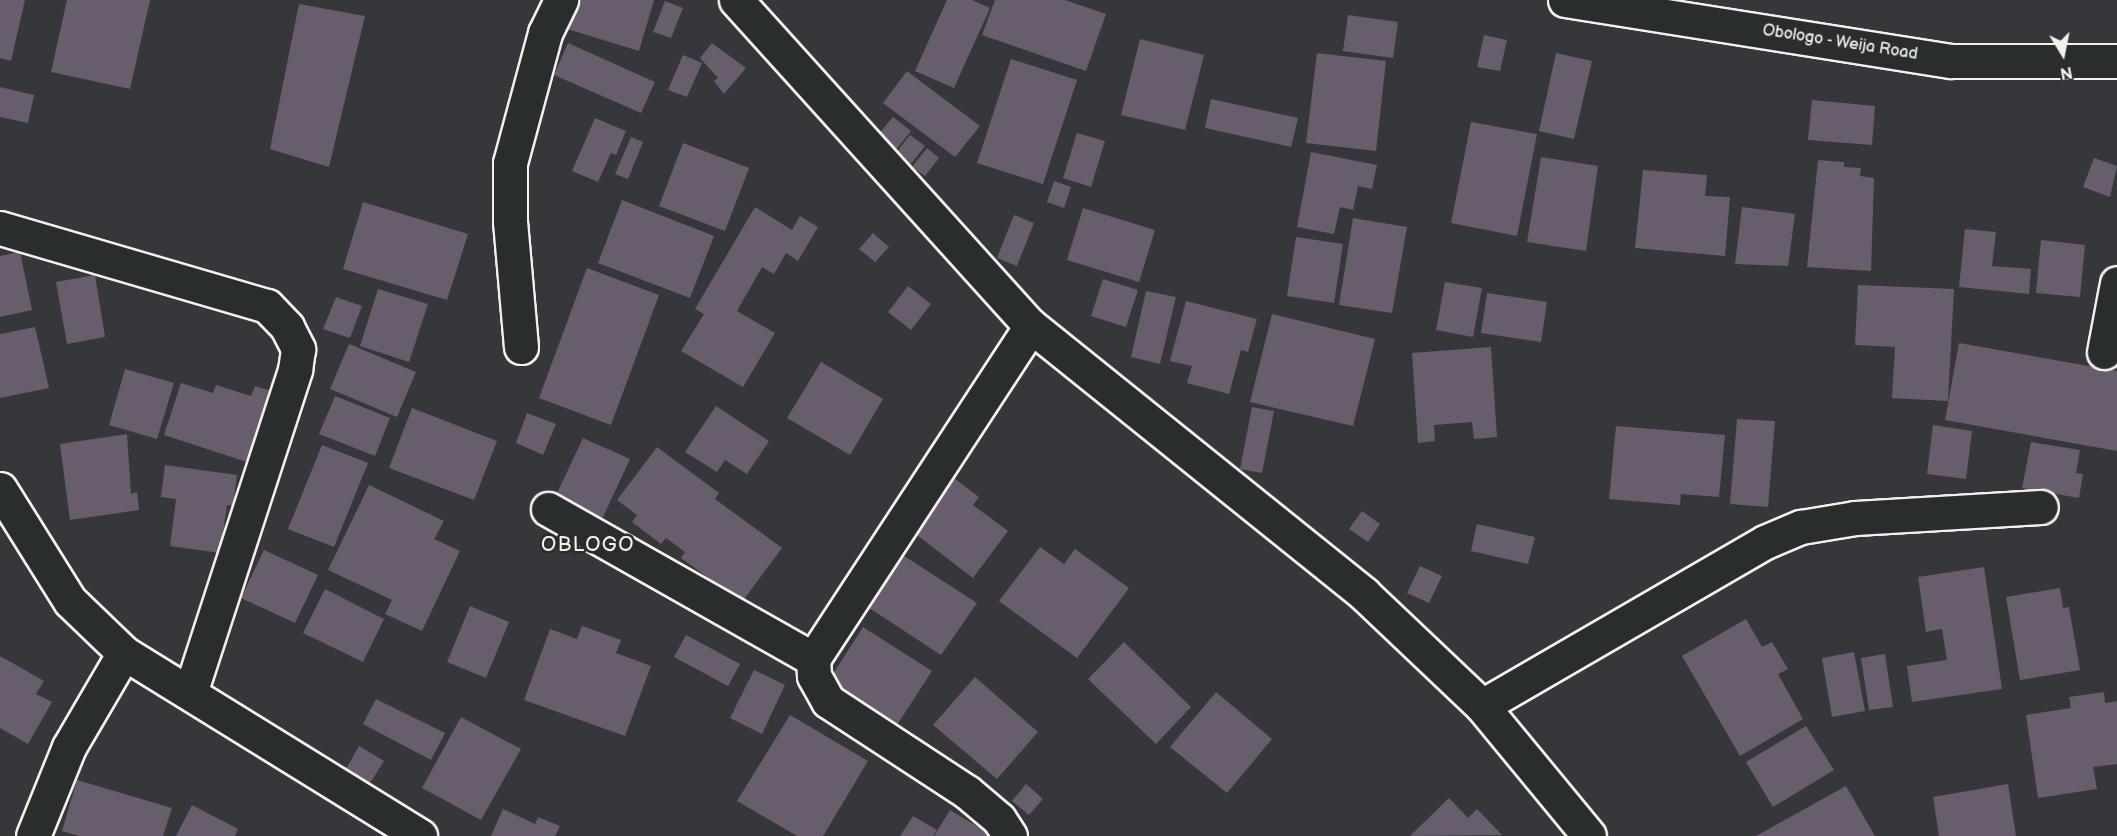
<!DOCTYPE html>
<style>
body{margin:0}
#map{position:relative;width:2117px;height:836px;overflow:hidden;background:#36373a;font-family:"Balsamiq Sans",sans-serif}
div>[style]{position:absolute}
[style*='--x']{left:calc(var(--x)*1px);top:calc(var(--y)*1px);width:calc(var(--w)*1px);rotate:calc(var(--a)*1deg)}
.building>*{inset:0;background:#685d6c}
.roads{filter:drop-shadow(2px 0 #f4f1e8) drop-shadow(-2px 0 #f4f1e8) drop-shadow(0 2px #f4f1e8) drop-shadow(0 -2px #f4f1e8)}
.minor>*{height:33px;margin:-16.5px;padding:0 16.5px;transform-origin:16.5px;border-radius:16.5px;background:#2a2d2e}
.tertiary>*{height:33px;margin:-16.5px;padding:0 16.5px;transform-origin:16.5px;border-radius:16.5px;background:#2a2d2e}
span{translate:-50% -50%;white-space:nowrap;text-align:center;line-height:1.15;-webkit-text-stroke:5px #2a2d2e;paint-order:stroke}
.street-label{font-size:16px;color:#f4f1e8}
.quarter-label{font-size:20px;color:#f4f1e8;letter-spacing:1.5px}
.north{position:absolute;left:2033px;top:24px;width:60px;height:60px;-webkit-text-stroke:4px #2a2d2e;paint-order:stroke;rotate:170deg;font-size:16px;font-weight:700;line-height:24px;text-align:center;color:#f4f1e8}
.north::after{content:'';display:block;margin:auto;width:21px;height:27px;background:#f4f1e8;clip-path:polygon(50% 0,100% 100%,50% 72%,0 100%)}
</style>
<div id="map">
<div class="building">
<i style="clip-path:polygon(0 0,25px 0,11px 61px,0 58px)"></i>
<i style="clip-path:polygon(67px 0,150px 0,130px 89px,51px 72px)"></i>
<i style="clip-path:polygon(569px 0,654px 0,639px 51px,561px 27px)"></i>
<i style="clip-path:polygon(947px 0,972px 0,990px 8px,954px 88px,915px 71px)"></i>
<i style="clip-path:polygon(995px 0,1065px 0,1106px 14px,1086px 71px,982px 35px)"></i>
<i style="clip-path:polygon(665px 1px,683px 8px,671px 38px,653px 32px)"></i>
<i style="clip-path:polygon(299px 4px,365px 16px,329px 167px,270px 149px)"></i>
<i style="clip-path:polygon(1348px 15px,1398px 22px,1393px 58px,1343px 51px)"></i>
<i style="clip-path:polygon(1484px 35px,1507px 40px,1500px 71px,1477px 67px)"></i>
<i style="clip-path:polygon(1140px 39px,1204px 55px,1185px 130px,1121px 115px)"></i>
<i style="clip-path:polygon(568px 43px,655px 82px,641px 113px,554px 75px)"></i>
<i style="clip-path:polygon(712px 43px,746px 68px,724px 94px,714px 81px,718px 78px,700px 58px)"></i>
<i style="clip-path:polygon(1317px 53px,1386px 61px,1376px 151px,1306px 143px)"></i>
<i style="clip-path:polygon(1556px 53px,1592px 61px,1574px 139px,1539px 131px)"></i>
<i style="clip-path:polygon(683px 55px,702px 63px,687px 97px,668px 90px)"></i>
<i style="clip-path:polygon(1011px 59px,1077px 80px,1043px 184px,977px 163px)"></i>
<i style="clip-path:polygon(907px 71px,980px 126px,955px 157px,883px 103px)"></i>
<i style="clip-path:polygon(0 87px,34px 95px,28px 123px,0 117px)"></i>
<i style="clip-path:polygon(1211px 99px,1298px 118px,1291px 147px,1205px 128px)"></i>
<i style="clip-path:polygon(1812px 100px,1875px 106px,1872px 145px,1808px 140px)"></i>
<i style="clip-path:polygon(893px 117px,911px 131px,894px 152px,876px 137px)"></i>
<i style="clip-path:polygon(595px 118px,626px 131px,616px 155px,611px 153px,598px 182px,572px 171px)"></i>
<i style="clip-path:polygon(1471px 122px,1537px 134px,1517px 236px,1451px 223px)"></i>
<i style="clip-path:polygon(1077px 133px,1105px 141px,1091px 187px,1063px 178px)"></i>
<i style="clip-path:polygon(910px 135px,925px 146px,910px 165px,895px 154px)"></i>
<i style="clip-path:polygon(631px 137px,643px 142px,628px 179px,615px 174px)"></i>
<i style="clip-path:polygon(683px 143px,749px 168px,725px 231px,659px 206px)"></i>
<i style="clip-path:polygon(927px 148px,939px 158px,925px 176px,912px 167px)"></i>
<i style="clip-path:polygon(1311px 152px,1377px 165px,1372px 189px,1358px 186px,1353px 210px,1340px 207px,1334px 234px,1297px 227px)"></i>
<i style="clip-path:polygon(1541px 157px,1598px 166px,1586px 251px,1527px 242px)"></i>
<i style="clip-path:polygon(2094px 158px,2117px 166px,2110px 197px,2083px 187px)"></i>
<i style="clip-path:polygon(1818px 160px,1844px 162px,1844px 167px,1861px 168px,1860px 176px,1874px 178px,1871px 271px,1807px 267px)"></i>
<i style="clip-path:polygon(1643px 170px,1707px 175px,1705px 196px,1730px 197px,1725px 256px,1635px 248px)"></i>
<i style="clip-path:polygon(1054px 181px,1071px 187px,1064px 208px,1047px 202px)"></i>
<i style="clip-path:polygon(622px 200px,714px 236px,690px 298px,598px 263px)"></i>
<i style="clip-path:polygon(363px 202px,468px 234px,447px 300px,343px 269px)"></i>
<i style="clip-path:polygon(755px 207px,792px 230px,800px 216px,818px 227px,798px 261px,786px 253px,774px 274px,762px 267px,737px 311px,775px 333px,743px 387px,681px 351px,704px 314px,695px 309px)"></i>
<i style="clip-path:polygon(1742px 207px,1795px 214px,1788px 266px,1735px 264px)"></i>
<i style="clip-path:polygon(1083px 208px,1155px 230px,1139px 282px,1067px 260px)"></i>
<i style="clip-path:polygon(1014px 215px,1034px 223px,1017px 266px,997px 258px)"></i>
<i style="clip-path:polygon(1353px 218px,1407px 227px,1392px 313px,1339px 305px)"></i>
<i style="clip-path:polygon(1965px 229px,1996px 232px,1992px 266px,2031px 269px,2029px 294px,1959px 287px)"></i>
<i style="clip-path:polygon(873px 233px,889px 247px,875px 262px,859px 249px)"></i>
<i style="clip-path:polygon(1296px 237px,1343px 244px,1334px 303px,1287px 296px)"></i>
<i style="clip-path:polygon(2041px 240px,2085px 245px,2080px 297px,2036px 293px)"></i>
<i style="clip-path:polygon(20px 252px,32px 310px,0 317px,0 256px)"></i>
<i style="clip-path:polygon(587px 268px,659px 295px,611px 425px,539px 398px)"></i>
<i style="clip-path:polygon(95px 275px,105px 337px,67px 344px,56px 282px)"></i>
<i style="clip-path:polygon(1103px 279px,1138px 290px,1126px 327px,1091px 316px)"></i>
<i style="clip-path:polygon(1445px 282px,1482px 288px,1473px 337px,1436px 330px)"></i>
<i style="clip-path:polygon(1858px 285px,1954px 289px,1948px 401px,1892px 398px,1895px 347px,1855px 345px)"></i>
<i style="clip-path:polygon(908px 286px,931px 304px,911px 330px,888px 312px)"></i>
<i style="clip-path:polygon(378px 289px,428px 304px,409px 362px,360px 346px)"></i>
<i style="clip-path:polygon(1146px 291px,1176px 297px,1160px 364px,1131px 357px)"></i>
<i style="clip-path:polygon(1487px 293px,1547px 302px,1541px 342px,1481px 333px)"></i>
<i style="clip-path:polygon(336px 297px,362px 306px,350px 338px,323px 329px)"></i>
<i style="clip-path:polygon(1186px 301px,1257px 319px,1248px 352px,1241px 350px,1229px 394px,1187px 383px,1192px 366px,1170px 361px)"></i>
<i style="clip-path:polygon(1272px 314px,1375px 339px,1353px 426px,1250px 402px)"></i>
<i style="clip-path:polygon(35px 327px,49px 388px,0 398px,0 334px)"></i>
<i style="clip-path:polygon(1959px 343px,2117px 371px,2117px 451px,1945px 420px)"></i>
<i style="clip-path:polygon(349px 344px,416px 372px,397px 417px,330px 389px)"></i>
<i style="clip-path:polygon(1491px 347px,1497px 437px,1474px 439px,1472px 422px,1434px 425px,1435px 441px,1418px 443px,1412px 353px)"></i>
<i style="clip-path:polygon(821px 362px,883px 399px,850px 455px,787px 418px)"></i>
<i style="clip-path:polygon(125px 369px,174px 383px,157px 439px,109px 425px)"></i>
<i style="clip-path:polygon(181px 383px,213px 393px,216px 385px,251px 396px,255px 386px,281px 394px,256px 465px,164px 435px)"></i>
<i style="clip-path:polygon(335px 396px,390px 418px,375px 456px,319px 434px)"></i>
<i style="clip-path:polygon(716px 406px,769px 441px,747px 474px,725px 460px,717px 472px,685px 452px)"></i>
<i style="clip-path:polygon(1252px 407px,1274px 411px,1262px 473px,1240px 469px)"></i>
<i style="clip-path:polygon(412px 408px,497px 441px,474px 500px,389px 468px)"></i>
<i style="clip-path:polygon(527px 413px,556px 424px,543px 455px,516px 443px)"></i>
<i style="clip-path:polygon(1737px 419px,1775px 421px,1768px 507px,1730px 504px)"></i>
<i style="clip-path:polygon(1933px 425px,1972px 431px,1966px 479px,1927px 474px)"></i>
<i style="clip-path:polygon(1616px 426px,1725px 435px,1719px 497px,1681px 494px,1680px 505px,1609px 499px)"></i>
<i style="clip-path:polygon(127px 434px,131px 494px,137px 492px,139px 510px,70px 520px,60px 444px)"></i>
<i style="clip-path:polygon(583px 438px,630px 459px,597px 530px,550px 508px)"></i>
<i style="clip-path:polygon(2031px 442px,2080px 450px,2076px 473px,2083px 474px,2079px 498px,2022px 488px)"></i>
<i style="clip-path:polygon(322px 445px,368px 463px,334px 547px,288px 529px)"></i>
<i style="clip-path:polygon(657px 447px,719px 493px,715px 499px,782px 548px,742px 602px,681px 558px,685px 552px,666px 538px,661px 544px,632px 522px,637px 515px,617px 500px)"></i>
<i style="clip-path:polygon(165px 465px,237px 475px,233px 506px,227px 505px,220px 553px,170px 546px,176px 499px,161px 497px)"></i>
<i style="clip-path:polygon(950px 475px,979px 497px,973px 505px,1008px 531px,973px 578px,909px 529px)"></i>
<i style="clip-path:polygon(369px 485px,444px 521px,434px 539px,460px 551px,422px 631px,385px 614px,392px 600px,328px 570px)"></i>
<i style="clip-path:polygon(1362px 511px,1380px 524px,1368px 542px,1349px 529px)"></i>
<i style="clip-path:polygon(1477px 524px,1535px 537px,1528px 564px,1471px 551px)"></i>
<i style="clip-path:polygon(1040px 547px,1064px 564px,1075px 549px,1129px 588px,1077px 658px,999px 601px)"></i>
<i style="clip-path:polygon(264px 550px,318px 575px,295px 623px,241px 598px)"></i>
<i style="clip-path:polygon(895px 550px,977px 603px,941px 655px,860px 602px)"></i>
<i style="clip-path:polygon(1420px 566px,1442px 576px,1429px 603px,1407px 593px)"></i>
<i style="clip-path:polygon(1984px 567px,2002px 689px,1912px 702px,1907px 666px,1947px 660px,1942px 629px,1926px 632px,1918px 577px)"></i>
<i style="clip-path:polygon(2060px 588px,2063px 608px,2069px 607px,2080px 670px,2020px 680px,2006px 597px)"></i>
<i style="clip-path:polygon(325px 589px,384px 619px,363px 662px,303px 633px)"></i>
<i style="clip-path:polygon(470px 606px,509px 622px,486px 678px,447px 662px)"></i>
<i style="clip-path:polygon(1746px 619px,1762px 647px,1772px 642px,1788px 669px,1778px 674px,1803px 719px,1740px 756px,1682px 656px)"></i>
<i style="clip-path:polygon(582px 626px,621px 640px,616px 653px,651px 666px,625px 736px,524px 700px,550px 629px,577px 639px)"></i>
<i style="clip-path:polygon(863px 627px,932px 671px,897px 725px,828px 682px)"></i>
<i style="clip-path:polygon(686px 635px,740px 664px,728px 686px,674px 657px)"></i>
<i style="clip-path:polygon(1124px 642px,1191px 707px,1156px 744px,1088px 679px)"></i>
<i style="clip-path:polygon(1854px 652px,1865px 711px,1832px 717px,1822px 658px)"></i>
<i style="clip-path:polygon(1885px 654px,1893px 707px,1869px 710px,1861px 658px)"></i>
<i style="clip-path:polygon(0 656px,44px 681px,36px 694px,52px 702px,28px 744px,0 728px)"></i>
<i style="clip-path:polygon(754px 670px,785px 685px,762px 734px,730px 718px)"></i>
<i style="clip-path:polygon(975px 677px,1038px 732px,997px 779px,933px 725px)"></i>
<i style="clip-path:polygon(1216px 692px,1272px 739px,1227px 793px,1170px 747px)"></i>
<i style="clip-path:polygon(2104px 692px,2105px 703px,2117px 701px,2117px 764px,2093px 767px,2097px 789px,2038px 798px,2026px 715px,2071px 708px,2069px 697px)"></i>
<i style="clip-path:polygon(376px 699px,445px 733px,431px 760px,363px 724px)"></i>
<i style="clip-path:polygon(790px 715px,868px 761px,823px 836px,797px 836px,737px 801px)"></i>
<i style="clip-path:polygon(461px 717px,521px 749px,481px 820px,422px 788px)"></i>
<i style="clip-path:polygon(1806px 726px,1834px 770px,1773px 807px,1746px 762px)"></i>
<i style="clip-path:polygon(359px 746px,384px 761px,370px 783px,346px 769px)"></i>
<i style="clip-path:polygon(77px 780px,172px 808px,163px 836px,79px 836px,62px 831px)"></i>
<i style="clip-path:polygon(1026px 784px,1043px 799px,1029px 815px,1012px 801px)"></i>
<i style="clip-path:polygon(2008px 784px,2016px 836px,1939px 836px,1933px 797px)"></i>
<i style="clip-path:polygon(1846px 786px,1875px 836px,1756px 836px)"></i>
<i style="clip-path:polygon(1449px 798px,1468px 818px,1477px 809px,1502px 835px,1410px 836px)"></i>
<i style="clip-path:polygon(192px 805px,238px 829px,235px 836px,176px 836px)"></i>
<i style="clip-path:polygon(503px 809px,535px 824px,538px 817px,560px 826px,555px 836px,491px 836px)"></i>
<i style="clip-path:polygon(950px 810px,993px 836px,934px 836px)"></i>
<i style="clip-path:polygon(913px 816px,937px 830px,933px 836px,900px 836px)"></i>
</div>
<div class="roads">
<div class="minor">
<i style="--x:736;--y:0;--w:440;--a:47.9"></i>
<i style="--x:1031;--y:326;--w:427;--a:38.8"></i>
<i style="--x:1364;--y:594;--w:163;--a:43.5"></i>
<i style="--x:1482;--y:706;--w:168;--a:50.5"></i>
<i style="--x:0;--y:228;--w:278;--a:16.3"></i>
<i style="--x:267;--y:306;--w:29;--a:46"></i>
<i style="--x:287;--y:327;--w:25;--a:63"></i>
<i style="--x:298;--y:349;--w:21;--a:98"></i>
<i style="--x:295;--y:370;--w:337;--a:108"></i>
<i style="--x:521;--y:347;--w:126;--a:-95"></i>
<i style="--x:510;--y:221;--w:58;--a:-90"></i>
<i style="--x:510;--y:163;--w:135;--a:-74.9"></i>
<i style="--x:545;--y:33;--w:37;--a:-64"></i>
<i style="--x:2104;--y:352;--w:70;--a:-79.3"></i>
<i style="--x:0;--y:489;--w:132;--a:58"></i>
<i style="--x:70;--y:601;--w:75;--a:43.9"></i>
<i style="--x:124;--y:653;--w:348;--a:31.7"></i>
<i style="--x:548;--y:509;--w:305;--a:29.5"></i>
<i style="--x:1482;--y:706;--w:327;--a:-30.1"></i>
<i style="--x:1765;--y:542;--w:39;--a:-23"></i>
<i style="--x:1801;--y:527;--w:55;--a:-9.5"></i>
<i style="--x:1855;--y:518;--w:186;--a:-3.4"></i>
<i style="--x:33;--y:836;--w:96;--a:-68"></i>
<i style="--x:69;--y:747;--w:109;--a:-59.7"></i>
<i style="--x:1010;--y:836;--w:20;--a:-123"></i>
<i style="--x:999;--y:819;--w:42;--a:-139.8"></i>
<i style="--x:967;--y:792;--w:166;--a:-146.8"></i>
<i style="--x:828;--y:701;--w:29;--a:-119"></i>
<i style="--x:814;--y:676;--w:17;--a:-93"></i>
<i style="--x:813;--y:659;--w:398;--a:-56.8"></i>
</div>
<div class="tertiary">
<i style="--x:1565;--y:0;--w:391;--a:9"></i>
<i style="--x:1951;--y:61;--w:166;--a:0"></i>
</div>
</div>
<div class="street-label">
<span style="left:1840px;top:43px;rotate:9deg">Obologo - Weija Road</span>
</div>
<div class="quarter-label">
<span style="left:588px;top:545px">OBLOGO</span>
</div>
<div class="north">N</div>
</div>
